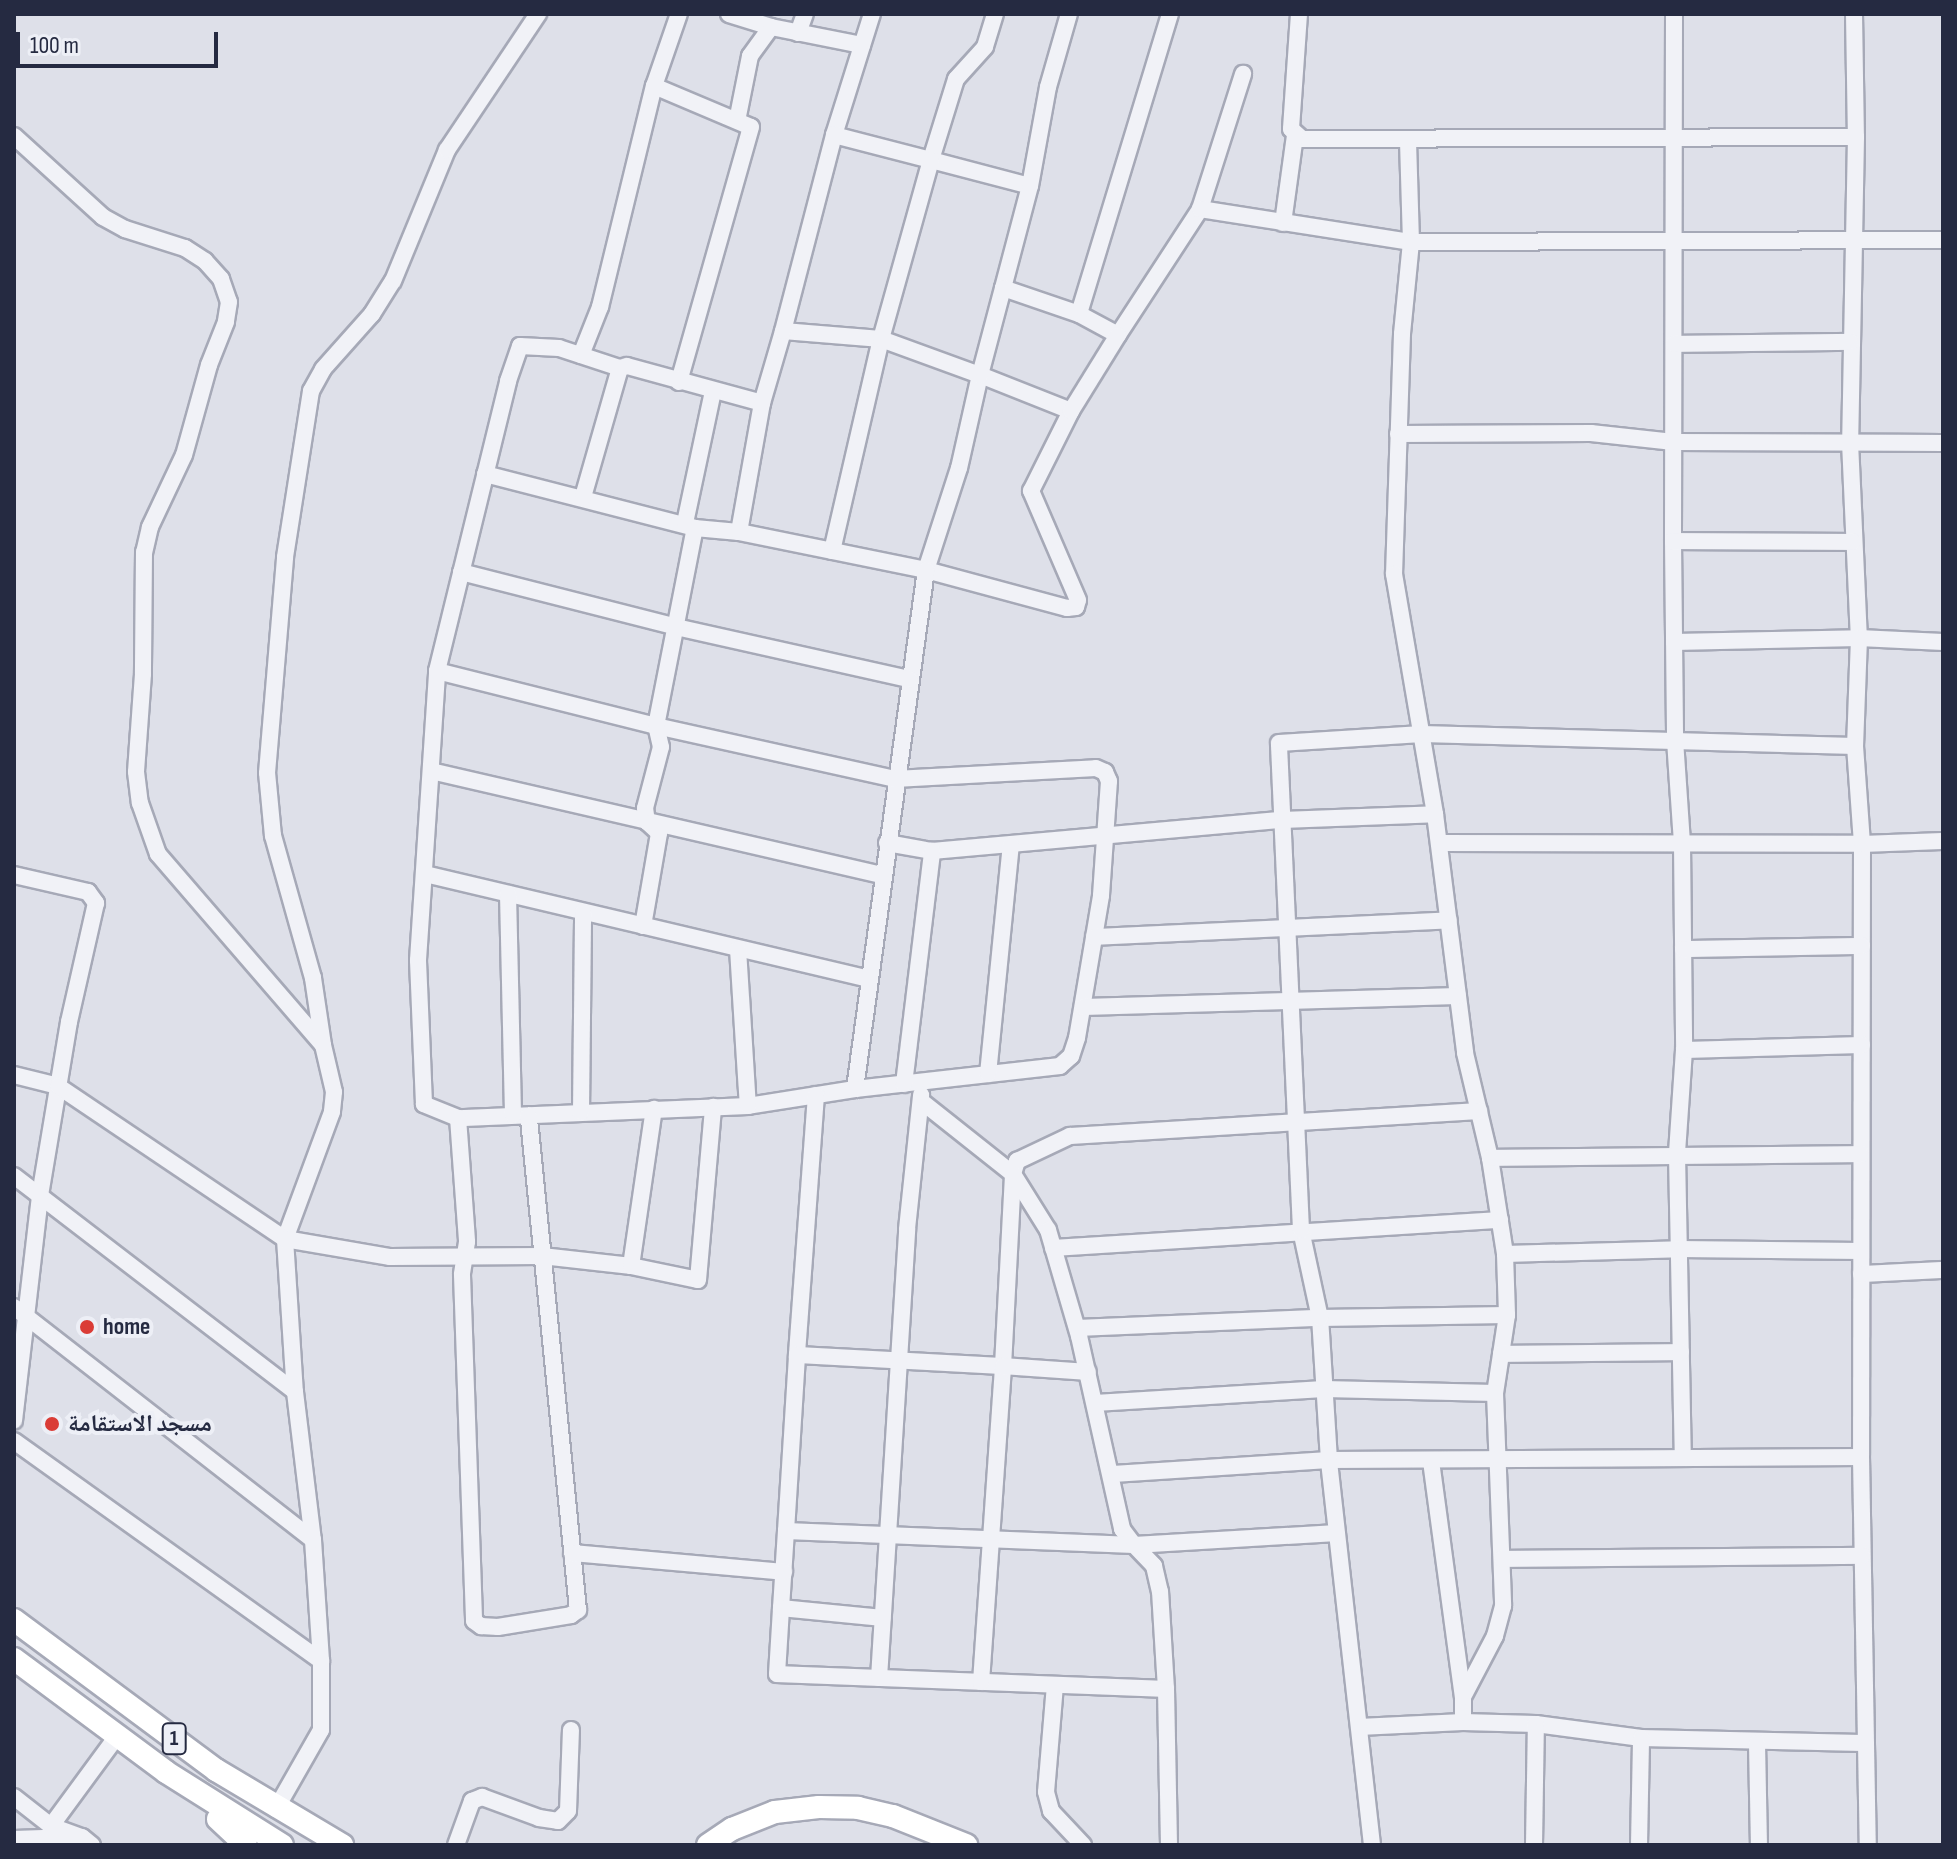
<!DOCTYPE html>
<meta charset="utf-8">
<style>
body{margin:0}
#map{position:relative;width:1957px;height:1859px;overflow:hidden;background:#dee0e9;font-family:"Sofia Sans Condensed","Noto Naskh Arabic",sans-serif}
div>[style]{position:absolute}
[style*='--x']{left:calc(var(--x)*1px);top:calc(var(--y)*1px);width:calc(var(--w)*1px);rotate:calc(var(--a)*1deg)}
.roads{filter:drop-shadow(2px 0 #a6a9b7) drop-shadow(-2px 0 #a6a9b7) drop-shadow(0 2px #a6a9b7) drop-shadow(0 -2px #a6a9b7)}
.minor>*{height:16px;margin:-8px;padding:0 8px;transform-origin:8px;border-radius:8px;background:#f1f2f7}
.highway>*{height:22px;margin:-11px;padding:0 11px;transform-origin:11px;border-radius:11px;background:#fff}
.dots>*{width:22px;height:22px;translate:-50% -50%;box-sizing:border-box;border:4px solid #edeff6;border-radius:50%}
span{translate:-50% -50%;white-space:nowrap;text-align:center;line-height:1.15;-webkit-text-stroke:8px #edeff6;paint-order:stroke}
.shield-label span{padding:2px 6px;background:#edeff6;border:2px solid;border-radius:6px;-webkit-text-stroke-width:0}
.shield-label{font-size:22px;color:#252a41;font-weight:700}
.poi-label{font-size:24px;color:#252a41;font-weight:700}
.left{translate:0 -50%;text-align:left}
.frame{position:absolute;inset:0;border:16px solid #252a41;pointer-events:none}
.scale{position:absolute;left:16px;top:32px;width:202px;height:36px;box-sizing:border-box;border:4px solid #252a41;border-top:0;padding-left:10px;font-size:24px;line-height:28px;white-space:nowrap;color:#252a41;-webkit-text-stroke:6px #edeff6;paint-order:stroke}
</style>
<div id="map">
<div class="roads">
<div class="minor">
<i style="--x:729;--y:14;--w:44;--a:17.2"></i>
<i style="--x:771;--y:27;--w:36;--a:126"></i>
<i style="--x:750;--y:56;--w:66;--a:101.3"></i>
<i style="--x:995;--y:14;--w:34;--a:107"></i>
<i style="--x:985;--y:47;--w:43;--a:132.2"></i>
<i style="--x:956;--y:79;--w:85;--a:107.2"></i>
<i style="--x:931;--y:160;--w:102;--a:14.7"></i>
<i style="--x:1170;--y:14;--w:313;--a:106.9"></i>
<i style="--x:1079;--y:314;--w:44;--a:28.3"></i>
<i style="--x:1118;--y:335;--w:150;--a:-56.9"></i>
<i style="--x:1200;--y:209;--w:142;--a:-72.3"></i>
<i style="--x:1299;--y:14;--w:115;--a:94"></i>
<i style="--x:1291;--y:129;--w:15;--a:42"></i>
<i style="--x:1302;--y:139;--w:554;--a:-0.21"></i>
<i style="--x:1674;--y:14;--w:527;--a:90.11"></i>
<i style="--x:1673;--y:541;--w:199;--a:89.4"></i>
<i style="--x:1675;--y:740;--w:104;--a:86.1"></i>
<i style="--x:1682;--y:844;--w:206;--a:89.4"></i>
<i style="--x:1684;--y:1050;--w:104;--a:93.9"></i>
<i style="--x:1677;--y:1154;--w:304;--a:88.9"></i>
<i style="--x:1854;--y:14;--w:123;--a:89.1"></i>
<i style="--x:1856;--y:137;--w:305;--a:91.1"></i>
<i style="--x:1850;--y:442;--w:196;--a:87.4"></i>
<i style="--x:1859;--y:638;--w:108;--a:92.1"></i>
<i style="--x:1855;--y:746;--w:98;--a:85.9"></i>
<i style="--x:1862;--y:844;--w:613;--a:90.09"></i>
<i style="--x:1861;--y:1457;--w:388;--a:89"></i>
<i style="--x:771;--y:27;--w:93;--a:11.2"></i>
<i style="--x:798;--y:33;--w:20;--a:-70"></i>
<i style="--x:654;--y:86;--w:76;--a:-70.9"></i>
<i style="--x:834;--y:135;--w:127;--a:-72.6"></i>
<i style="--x:14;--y:136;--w:120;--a:42.3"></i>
<i style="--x:103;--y:217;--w:25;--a:29"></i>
<i style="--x:125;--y:229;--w:63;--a:17.6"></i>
<i style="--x:185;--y:248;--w:24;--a:33"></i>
<i style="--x:205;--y:261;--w:24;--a:48"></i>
<i style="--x:221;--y:279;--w:24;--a:71"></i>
<i style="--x:229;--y:302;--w:20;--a:99"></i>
<i style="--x:226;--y:322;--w:46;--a:111.6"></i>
<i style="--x:209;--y:365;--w:93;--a:105.5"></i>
<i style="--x:184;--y:455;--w:80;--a:115.3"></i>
<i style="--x:150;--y:527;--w:26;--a:103"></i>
<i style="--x:144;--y:552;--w:122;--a:90.5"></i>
<i style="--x:143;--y:674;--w:98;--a:94.1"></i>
<i style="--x:136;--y:772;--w:31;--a:83"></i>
<i style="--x:140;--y:803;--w:54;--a:70.6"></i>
<i style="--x:158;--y:854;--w:252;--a:49.2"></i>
<i style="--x:323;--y:1045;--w:48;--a:76.8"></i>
<i style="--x:334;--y:1092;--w:20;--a:96"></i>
<i style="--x:332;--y:1112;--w:135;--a:110.3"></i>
<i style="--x:285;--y:1239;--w:153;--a:86.3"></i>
<i style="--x:295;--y:1392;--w:149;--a:83.1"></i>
<i style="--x:313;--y:1540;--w:121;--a:86.2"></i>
<i style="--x:321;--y:1661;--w:69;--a:90"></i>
<i style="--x:321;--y:1730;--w:91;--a:119.7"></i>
<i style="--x:1408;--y:141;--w:101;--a:88.3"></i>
<i style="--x:1411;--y:242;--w:92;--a:95.6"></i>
<i style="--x:1402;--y:334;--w:240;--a:91.9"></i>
<i style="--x:1394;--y:574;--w:243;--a:80.3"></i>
<i style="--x:1435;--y:814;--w:241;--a:82.8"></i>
<i style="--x:1465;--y:1053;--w:108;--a:76.6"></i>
<i style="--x:1490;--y:1158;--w:97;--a:81.1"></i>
<i style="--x:1505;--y:1254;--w:61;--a:88.1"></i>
<i style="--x:1507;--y:1315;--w:79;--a:98.7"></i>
<i style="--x:1495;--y:1393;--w:213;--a:87.8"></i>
<i style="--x:1503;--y:1606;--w:31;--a:105"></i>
<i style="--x:1495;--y:1636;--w:69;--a:117.7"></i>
<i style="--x:1463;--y:1697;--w:25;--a:90"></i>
<i style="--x:1463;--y:1722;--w:73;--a:1.6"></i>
<i style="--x:1536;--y:1724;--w:106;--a:7.6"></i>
<i style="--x:1641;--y:1738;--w:224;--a:1.3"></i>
<i style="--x:1200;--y:209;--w:214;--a:8.9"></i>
<i style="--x:1411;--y:242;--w:532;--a:-0.22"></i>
<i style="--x:1283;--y:223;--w:89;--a:-82.2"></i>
<i style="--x:1003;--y:288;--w:106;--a:-75.2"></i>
<i style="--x:1030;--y:186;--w:101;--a:-79.7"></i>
<i style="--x:1048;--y:87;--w:76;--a:-74"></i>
<i style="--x:1674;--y:344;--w:176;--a:-0.7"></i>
<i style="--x:581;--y:355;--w:52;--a:-68.4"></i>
<i style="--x:600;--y:307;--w:228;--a:-76.3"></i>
<i style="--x:654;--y:86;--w:105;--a:22.9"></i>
<i style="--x:751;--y:127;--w:265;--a:105.8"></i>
<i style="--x:1071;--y:411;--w:98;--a:-158.4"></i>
<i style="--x:980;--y:375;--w:95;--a:102.7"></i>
<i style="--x:959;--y:468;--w:107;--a:107.9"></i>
<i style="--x:926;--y:570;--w:146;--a:15.1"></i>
<i style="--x:1067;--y:608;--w:9;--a:-6"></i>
<i style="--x:1076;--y:607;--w:7;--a:-74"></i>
<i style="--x:1078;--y:600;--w:119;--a:-113.3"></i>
<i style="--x:1031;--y:491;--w:89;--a:-63.4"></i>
<i style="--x:1071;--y:411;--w:89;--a:-58.3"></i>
<i style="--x:1398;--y:434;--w:193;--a:-0.3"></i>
<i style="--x:1591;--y:433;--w:83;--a:6.2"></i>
<i style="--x:1674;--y:442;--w:269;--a:0.2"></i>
<i style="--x:485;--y:474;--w:217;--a:14.4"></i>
<i style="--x:695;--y:528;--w:44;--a:5.2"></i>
<i style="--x:739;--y:532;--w:191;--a:11.5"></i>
<i style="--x:926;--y:570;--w:524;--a:97.79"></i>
<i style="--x:583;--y:497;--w:134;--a:-74"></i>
<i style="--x:620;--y:368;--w:7;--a:-16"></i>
<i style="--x:627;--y:366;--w:140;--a:15.3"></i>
<i style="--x:685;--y:523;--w:135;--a:-78"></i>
<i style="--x:739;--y:532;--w:131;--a:-79.9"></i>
<i style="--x:762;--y:403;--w:75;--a:-73.7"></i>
<i style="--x:1673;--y:541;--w:180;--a:0.3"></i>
<i style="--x:832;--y:551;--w:218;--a:-77"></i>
<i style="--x:881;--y:339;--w:98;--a:-175.3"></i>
<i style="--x:783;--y:331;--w:203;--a:-75.4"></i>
<i style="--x:834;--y:135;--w:100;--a:14.5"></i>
<i style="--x:931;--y:160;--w:186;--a:105.6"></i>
<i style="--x:881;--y:339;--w:105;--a:20"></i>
<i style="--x:980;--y:375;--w:90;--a:-75.2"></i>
<i style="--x:1003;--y:288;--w:80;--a:18.9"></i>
<i style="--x:461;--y:572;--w:222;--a:14.3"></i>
<i style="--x:676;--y:627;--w:239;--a:12.6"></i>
<i style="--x:1674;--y:642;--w:185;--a:-1.2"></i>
<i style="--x:1859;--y:638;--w:84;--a:2.7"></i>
<i style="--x:437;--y:671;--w:226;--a:14.1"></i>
<i style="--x:656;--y:726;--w:245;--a:12.5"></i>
<i style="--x:895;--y:779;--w:201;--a:-3.1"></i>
<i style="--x:1096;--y:768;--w:10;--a:24"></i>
<i style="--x:1105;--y:772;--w:10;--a:66"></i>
<i style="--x:1109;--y:781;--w:115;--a:94"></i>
<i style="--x:1101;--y:896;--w:144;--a:99.6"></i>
<i style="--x:1077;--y:1038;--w:19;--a:108"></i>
<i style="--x:1071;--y:1056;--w:15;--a:138"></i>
<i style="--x:1060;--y:1066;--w:206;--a:173.6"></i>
<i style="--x:855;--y:1089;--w:108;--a:171"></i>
<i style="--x:748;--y:1106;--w:290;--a:177.6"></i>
<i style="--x:458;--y:1118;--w:37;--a:-158"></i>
<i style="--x:424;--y:1104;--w:144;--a:-92.4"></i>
<i style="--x:418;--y:960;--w:290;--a:-86.2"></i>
<i style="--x:437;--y:671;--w:299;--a:-76.2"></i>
<i style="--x:508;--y:381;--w:37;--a:-71"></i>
<i style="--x:520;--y:346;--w:39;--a:3"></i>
<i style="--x:559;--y:348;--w:64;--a:18.2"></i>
<i style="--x:431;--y:771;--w:464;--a:13"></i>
<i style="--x:887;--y:843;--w:46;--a:10.1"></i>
<i style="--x:932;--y:851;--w:351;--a:-5.1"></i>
<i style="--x:1282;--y:820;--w:153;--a:-2.2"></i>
<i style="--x:1439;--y:843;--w:423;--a:0.1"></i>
<i style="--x:1862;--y:844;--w:81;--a:-2.1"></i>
<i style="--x:425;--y:874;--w:456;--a:13.3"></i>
<i style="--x:14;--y:875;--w:76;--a:12.9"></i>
<i style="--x:88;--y:892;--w:14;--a:54"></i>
<i style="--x:96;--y:903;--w:122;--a:102.8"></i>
<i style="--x:69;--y:1022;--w:176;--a:99.5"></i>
<i style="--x:40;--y:1196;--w:226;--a:96.6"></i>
<i style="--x:508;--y:894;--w:221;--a:88.7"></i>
<i style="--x:643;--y:926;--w:94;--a:-80.2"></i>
<i style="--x:659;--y:833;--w:16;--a:-137"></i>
<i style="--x:647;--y:822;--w:14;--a:-98"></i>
<i style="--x:645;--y:808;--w:63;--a:-75.3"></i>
<i style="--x:661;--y:747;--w:22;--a:-103"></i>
<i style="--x:656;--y:726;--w:202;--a:-78.9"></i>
<i style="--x:1094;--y:937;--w:355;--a:-2.7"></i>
<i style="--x:738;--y:949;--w:157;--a:86.4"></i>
<i style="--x:1683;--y:949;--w:179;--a:-1"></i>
<i style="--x:1083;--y:1007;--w:375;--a:-1.7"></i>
<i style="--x:323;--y:1045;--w:68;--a:-98.5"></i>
<i style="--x:313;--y:978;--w:148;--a:-105.7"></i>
<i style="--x:273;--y:836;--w:63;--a:-95.4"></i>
<i style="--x:267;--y:773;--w:217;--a:-85.2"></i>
<i style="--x:285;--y:557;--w:168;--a:-81.1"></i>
<i style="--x:311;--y:391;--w:25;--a:-61"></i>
<i style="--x:323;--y:369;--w:74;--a:-48.3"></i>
<i style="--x:372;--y:314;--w:39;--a:-58"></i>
<i style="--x:393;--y:281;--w:142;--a:-67.6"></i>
<i style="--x:447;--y:150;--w:164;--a:-56.2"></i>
<i style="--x:1684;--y:1050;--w:178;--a:-1.6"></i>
<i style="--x:988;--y:1074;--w:230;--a:-84.3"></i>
<i style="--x:14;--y:1075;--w:45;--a:14"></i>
<i style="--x:58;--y:1086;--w:274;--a:34"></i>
<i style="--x:285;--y:1239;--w:107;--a:9.7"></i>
<i style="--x:390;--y:1257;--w:152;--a:-0.4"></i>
<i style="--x:542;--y:1256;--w:90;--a:6.4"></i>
<i style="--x:631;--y:1266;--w:159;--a:-81.7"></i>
<i style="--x:904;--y:1084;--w:235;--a:-83.1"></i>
<i style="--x:816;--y:1095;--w:261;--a:94.2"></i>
<i style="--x:797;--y:1355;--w:206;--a:3.1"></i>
<i style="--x:1003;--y:1366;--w:192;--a:-87"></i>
<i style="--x:1013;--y:1174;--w:14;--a:-73"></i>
<i style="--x:1017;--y:1161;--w:59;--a:-25.3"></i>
<i style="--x:1070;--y:1136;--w:410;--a:-3.5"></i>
<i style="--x:921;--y:1101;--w:117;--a:38.4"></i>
<i style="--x:1013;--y:1174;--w:66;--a:58"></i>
<i style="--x:1048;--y:1230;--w:110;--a:73.7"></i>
<i style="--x:1079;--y:1336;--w:198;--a:77.4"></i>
<i style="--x:1122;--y:1529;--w:20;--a:53"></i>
<i style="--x:1134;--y:1545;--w:203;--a:-3.4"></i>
<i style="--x:581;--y:1112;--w:200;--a:-89.4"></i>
<i style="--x:458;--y:1118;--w:124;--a:85.8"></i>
<i style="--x:467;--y:1242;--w:33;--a:99"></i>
<i style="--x:462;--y:1275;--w:346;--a:88"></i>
<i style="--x:474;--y:1621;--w:9;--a:36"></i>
<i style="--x:481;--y:1626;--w:17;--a:3"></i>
<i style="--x:498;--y:1627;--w:74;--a:-9.3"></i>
<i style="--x:571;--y:1615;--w:9;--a:-36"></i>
<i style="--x:578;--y:1610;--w:497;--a:-95.7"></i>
<i style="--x:1490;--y:1158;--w:371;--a:-0.6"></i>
<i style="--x:14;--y:1176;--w:354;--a:37.5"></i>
<i style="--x:1053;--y:1248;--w:448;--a:-3.6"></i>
<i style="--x:1505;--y:1254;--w:174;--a:-1.6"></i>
<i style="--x:1679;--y:1249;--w:182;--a:0.6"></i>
<i style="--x:631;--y:1266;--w:68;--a:11.8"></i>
<i style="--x:698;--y:1280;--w:174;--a:-85"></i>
<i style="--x:1861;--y:1274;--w:82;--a:-2.8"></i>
<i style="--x:14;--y:1307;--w:379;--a:37.9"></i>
<i style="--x:1077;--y:1328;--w:243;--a:-2.4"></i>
<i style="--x:1320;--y:1318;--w:187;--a:-0.9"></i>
<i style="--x:1501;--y:1354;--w:180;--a:-0.6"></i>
<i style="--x:1095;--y:1403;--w:229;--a:-3.5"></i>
<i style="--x:1324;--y:1389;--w:171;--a:1.3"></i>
<i style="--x:14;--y:1441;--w:378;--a:35.6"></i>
<i style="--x:1431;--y:1461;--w:238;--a:82.3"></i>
<i style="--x:1113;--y:1474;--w:216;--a:-3.7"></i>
<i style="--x:1329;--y:1460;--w:532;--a:-0.32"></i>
<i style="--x:786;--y:1531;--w:348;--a:2.3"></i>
<i style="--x:1134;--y:1545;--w:29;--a:46"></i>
<i style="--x:1154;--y:1566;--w:26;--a:77"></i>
<i style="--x:1160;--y:1591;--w:98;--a:86.5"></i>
<i style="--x:1166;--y:1689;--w:389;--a:-177.8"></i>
<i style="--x:777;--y:1674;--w:66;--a:-86.5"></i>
<i style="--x:781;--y:1608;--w:77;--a:-86.3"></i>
<i style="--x:786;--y:1531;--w:176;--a:-86.4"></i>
<i style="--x:572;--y:1553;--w:213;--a:5.1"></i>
<i style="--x:1502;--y:1559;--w:360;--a:-0.5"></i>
<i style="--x:781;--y:1608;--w:102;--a:5.6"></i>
<i style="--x:879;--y:1678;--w:450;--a:-86.4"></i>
<i style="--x:907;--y:1229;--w:135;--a:-84"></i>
<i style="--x:981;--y:1682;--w:317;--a:-86"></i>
<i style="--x:1003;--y:1366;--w:85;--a:4"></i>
<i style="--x:1055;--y:1685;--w:107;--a:94.8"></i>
<i style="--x:1046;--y:1792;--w:20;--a:75"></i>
<i style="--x:1051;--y:1811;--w:47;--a:46.7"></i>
<i style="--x:1166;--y:1689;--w:156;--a:88.9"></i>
<i style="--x:1359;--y:1727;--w:104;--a:-2.8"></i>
<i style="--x:1757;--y:1743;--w:102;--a:88.9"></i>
<i style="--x:14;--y:1797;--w:47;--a:38.1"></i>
<i style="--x:51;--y:1826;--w:33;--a:20"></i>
<i style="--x:82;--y:1837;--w:13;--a:39"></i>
<i style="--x:51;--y:1826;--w:112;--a:-53.7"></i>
<i style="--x:14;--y:1839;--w:58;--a:-2"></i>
<i style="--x:456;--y:1845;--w:47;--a:-70"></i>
<i style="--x:472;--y:1801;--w:11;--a:-22"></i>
<i style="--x:482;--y:1797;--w:61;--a:20.2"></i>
<i style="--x:539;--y:1818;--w:19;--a:9"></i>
<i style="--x:558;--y:1821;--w:14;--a:-45"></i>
<i style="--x:568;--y:1811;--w:81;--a:-87.9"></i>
<i style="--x:1372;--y:1845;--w:387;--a:-96.4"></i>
<i style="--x:1329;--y:1460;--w:142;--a:-93.6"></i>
<i style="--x:1320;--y:1318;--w:90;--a:-102.2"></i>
<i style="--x:1301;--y:1230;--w:487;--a:-92.6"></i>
<i style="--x:1279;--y:743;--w:143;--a:-3.6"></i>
<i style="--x:1422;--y:734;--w:433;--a:1.6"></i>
<i style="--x:1534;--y:1845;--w:121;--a:-89.1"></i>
<i style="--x:1639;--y:1845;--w:107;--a:-88.9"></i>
</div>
<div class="highway">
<i style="--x:14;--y:1620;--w:252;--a:36.6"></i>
<i style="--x:216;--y:1770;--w:147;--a:30.8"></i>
<i style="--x:14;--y:1659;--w:189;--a:36.6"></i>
<i style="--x:166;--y:1772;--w:137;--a:32.2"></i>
<i style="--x:218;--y:1819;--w:38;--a:43"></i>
<i style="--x:708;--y:1845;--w:29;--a:-34"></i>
<i style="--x:732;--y:1829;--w:46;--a:-21.6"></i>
<i style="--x:775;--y:1812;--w:44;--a:-6.5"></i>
<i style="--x:819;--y:1807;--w:39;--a:1"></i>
<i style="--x:858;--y:1808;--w:36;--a:13"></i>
<i style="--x:893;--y:1816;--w:79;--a:21.7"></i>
</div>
</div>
<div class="dots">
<i style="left:87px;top:1327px;background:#da3c36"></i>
<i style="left:52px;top:1424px;background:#da3c36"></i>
</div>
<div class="shield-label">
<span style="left:174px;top:1739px">1</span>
</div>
<div class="poi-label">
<span class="left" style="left:103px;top:1327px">home</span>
<span class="left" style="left:68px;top:1424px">مسجد الاستقامة</span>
</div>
<div class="frame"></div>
<div class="scale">100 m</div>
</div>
